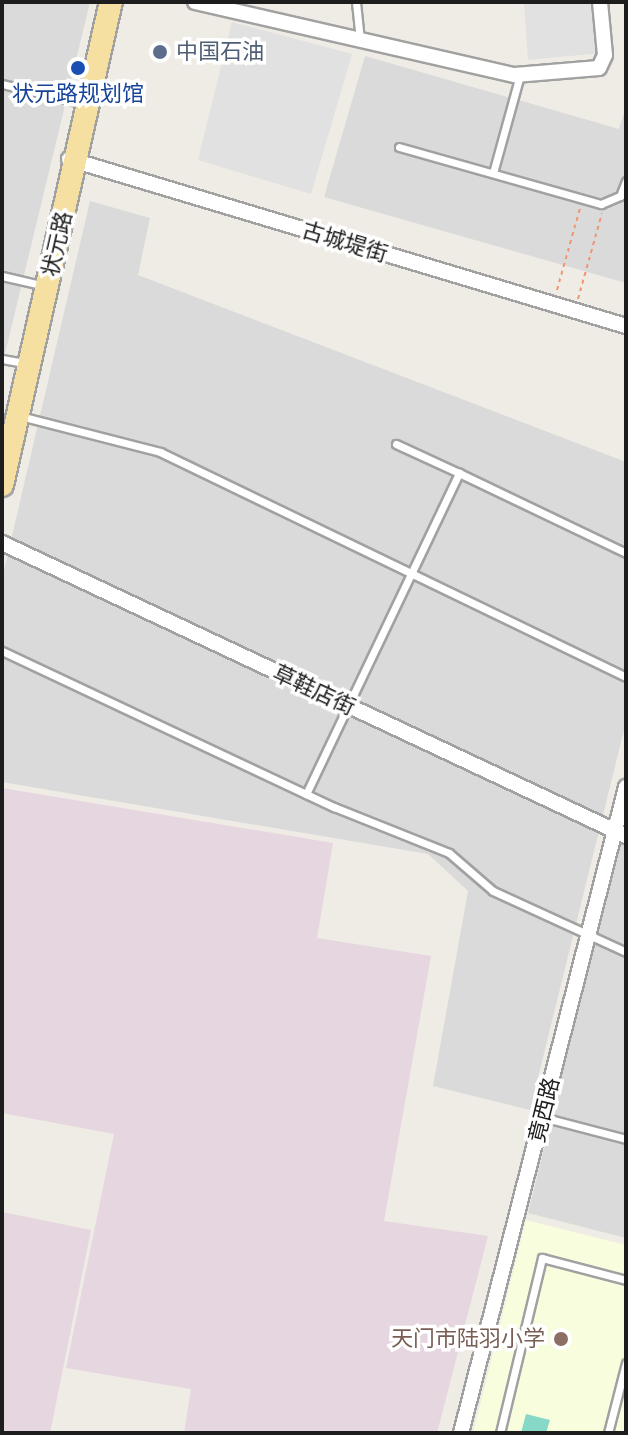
<!DOCTYPE html>
<meta charset="utf-8">
<style>
body{margin:0}
#map{position:relative;width:628px;height:1435px;overflow:hidden;background:#eeece4;font-family:"Roboto Condensed","Noto Sans SC",sans-serif}
div>[style]{position:absolute}
[style*='--x']{left:calc(var(--x)*1px);top:calc(var(--y)*1px);width:calc(var(--w)*1px);rotate:calc(var(--a)*1deg)}
.residential>*{inset:0;background:#dbdada}
.industrial>*{inset:0;background:#e6d6e0}
.education>*{inset:0;background:#f7fddd}
.pitch>*{inset:0;background:#86d8c7}
.parking>*{inset:0;background:#e1e1e1}
.path>*{height:2px;margin-top:-1px;transform-origin:0;background:repeating-linear-gradient(90deg,#f09572 0 4px,transparent 0 8px)}
.roads{filter:drop-shadow(2px 0 #a1a1a1) drop-shadow(-2px 0 #a1a1a1) drop-shadow(0 2px #a1a1a1) drop-shadow(0 -2px #a1a1a1)}
.service>*{height:7px;margin:-3.5px;padding:0 3.5px;transform-origin:3.5px;border-radius:3.5px;background:#fff}
.minor>*{height:14px;margin:-7px;padding:0 7px;transform-origin:7px;border-radius:7px;background:#fff}
.primary>*{height:22px;margin:-11px;padding:0 11px;transform-origin:11px;border-radius:11px;background:#f5e0a1}
.dots>*{width:22px;height:22px;translate:-50% -50%;box-sizing:border-box;border:4px solid #fff;border-radius:50%}
span{translate:-50% -50%;white-space:nowrap;text-align:center;line-height:1.15;-webkit-text-stroke:7px #fff;paint-order:stroke}
.service-label{font-size:22px;color:#4e5e75}
.left{translate:0 -50%;text-align:left}
.transit-label{font-size:22px;color:#164399}
.street-label{font-size:22px;color:#1d1d1d}
.education-label{font-size:22px;color:#785e54}
.right{translate:-100% -50%;text-align:right}
.frame{position:absolute;inset:0;border:4px solid #1d1d1d;pointer-events:none}
</style>
<div id="map">
<div class="residential">
<i style="clip-path:polygon(2px 2px,90px 2px,2px 366px)"></i>
<i style="clip-path:polygon(365px 56px,619px 129px,626px 107px,626px 283px,324px 197px)"></i>
<i style="clip-path:polygon(90px 201px,150px 218px,138px 275px,626px 462px,626px 722px,530px 1110px,433px 1086px,468px 891px,428px 854px,2px 782px,2px 579px)"></i>
<i style="clip-path:polygon(620px 839px,626px 842px,626px 1238px,528px 1213px)"></i>
</div>
<div class="industrial">
<i style="clip-path:polygon(2px 788px,333px 843px,317px 938px,431px 956px,384px 1221px,488px 1236px,437px 1433px,184px 1433px,191px 1389px,66px 1368px,114px 1134px,2px 1113px)"></i>
<i style="clip-path:polygon(2px 1212px,91px 1230px,50px 1433px,2px 1433px)"></i>
</div>
<div class="education">
<i style="clip-path:polygon(526px 1220px,626px 1245px,626px 1433px,473px 1433px)"></i>
</div>
<div class="pitch">
<i style="clip-path:polygon(526px 1414px,550px 1420px,546px 1433px,521px 1433px)"></i>
</div>
<div class="parking">
<i style="clip-path:polygon(524px 2px,598px 2px,602px 53px,528px 60px)"></i>
<i style="clip-path:polygon(232px 22px,352px 54px,311px 194px,198px 160px)"></i>
</div>
<div class="path">
<i style="--x:557;--y:290;--w:85;--a:-74.3"></i>
<i style="--x:578;--y:299;--w:89;--a:-74.4"></i>
</div>
<div class="roads">
<div class="service">
<i style="--x:356;--y:2;--w:38;--a:84"></i>
<i style="--x:2;--y:84;--w:77;--a:13.5"></i>
<i style="--x:399;--y:147;--w:210;--a:15.8"></i>
<i style="--x:601;--y:204;--w:21;--a:-23"></i>
<i style="--x:620;--y:196;--w:16;--a:-68"></i>
<i style="--x:493;--y:173;--w:102;--a:-74.6"></i>
<i style="--x:2;--y:276;--w:35;--a:13"></i>
<i style="--x:2;--y:359;--w:17;--a:10"></i>
<i style="--x:20;--y:416;--w:145;--a:14.4"></i>
<i style="--x:160;--y:452;--w:517;--a:25.77"></i>
<i style="--x:396;--y:444;--w:69;--a:24.7"></i>
<i style="--x:2;--y:651;--w:367;--a:25.2"></i>
<i style="--x:334;--y:807;--w:124;--a:21.8"></i>
<i style="--x:449;--y:853;--w:58;--a:40.8"></i>
<i style="--x:493;--y:891;--w:146;--a:24.6"></i>
<i style="--x:306;--y:794;--w:356;--a:-64.5"></i>
<i style="--x:459;--y:473;--w:185;--a:25.6"></i>
<i style="--x:542;--y:1117;--w:87;--a:14.7"></i>
<i style="--x:500;--y:1433;--w:180;--a:-76.5"></i>
<i style="--x:542;--y:1258;--w:87;--a:14.7"></i>
<i style="--x:608;--y:1433;--w:72;--a:-75.6"></i>
</div>
<div class="minor">
<i style="--x:195;--y:2;--w:328;--a:12.9"></i>
<i style="--x:515;--y:75;--w:84;--a:-4.8"></i>
<i style="--x:599;--y:68;--w:14;--a:-65"></i>
<i style="--x:605;--y:55;--w:53;--a:-95.4"></i>
<i style="--x:69;--y:159;--w:581;--a:16.69"></i>
<i style="--x:2;--y:543;--w:689;--a:25.15"></i>
<i style="--x:461;--y:1433;--w:667;--a:-75.67"></i>
</div>
<div class="primary">
<i style="--x:2;--y:485;--w:495;--a:-77.3"></i>
</div>
</div>
<div class="dots">
<i style="left:160px;top:52px;background:#5c6f8a"></i>
<i style="left:78px;top:68px;background:#1a4fb4"></i>
<i style="left:561px;top:1339px;background:#8d6e63"></i>
</div>
<div class="service-label">
<span class="left" style="left:176px;top:52px">中国石油</span>
</div>
<div class="transit-label">
<span style="left:78px;top:94px">状元路规划馆</span>
</div>
<div class="street-label">
<span style="left:345px;top:242px;rotate:17deg">古城堤街</span>
<span style="left:57px;top:244px;rotate:-77deg">状元路</span>
<span style="left:314px;top:690px;rotate:25deg">草鞋店街</span>
<span style="left:544px;top:1110px;rotate:-76deg">竟西路</span>
</div>
<div class="education-label">
<span class="right" style="left:545px;top:1339px">天门市陆羽小学</span>
</div>
<div class="frame"></div>
</div>
